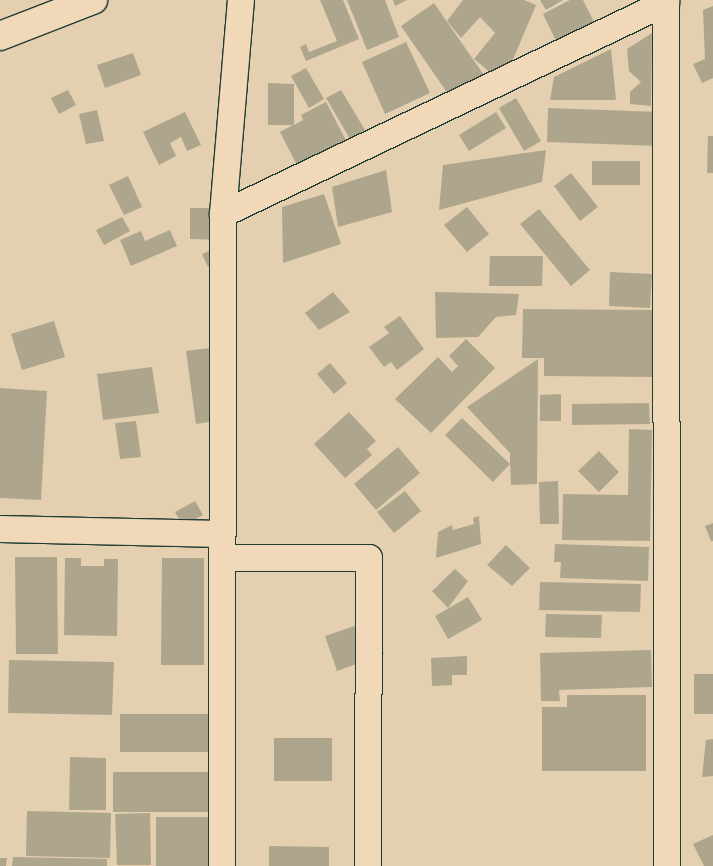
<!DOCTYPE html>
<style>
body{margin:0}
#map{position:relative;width:713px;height:866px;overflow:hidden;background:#e4cfb1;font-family:Itim,sans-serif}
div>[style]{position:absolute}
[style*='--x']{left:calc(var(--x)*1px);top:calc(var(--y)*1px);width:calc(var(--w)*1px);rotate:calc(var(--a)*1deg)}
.building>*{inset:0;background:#ada68d}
.roads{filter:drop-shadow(1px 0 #1f3d34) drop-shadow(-1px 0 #1f3d34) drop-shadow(0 1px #1f3d34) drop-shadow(0 -1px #1f3d34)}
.street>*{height:26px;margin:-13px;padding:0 13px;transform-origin:13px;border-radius:13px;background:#f1d8b9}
.secondary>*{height:28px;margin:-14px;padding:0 14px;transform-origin:14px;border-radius:14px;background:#f1d8b9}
span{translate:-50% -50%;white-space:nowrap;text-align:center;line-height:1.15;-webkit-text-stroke:4.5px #f1d8b9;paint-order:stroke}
</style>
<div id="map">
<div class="building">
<i style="clip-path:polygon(320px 0,343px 0,359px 39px,306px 61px,300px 47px,306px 44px,309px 52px,337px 41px)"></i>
<i style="clip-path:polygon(347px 0,385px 0,399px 37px,367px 50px)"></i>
<i style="clip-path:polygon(393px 0,407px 0,395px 6px)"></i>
<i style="clip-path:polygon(463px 0,524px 0,536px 5px,503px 83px,474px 59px,495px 33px,480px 17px,461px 38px,447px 21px)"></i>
<i style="clip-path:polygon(540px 0,563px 0,546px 10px)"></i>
<i style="clip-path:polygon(570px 0,583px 0,598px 30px,560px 49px,543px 14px)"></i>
<i style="clip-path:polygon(434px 3px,486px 78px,453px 101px,401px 26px)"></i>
<i style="clip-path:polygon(713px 6px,713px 78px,702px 83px,693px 64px,705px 59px,703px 10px)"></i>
<i style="clip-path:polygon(652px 33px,651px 106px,630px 104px,630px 92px,641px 82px,629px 71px,627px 49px)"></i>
<i style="clip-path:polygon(406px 42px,430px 93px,385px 114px,362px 62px)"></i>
<i style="clip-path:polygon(611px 49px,616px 100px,550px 100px,554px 77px)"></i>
<i style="clip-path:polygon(133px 53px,141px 75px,105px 88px,97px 65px)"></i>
<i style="clip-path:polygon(306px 68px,324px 99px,309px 108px,291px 76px)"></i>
<i style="clip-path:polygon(268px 83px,294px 84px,294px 125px,303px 120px,301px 115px,326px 102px,353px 154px,300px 171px,280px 132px,293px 125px,268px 125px)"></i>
<i style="clip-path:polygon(68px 90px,76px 105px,59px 114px,51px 98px)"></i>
<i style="clip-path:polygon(341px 90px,365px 130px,350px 139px,326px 98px)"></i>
<i style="clip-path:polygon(516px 98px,541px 141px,524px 151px,499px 108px)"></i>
<i style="clip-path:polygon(548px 108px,660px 112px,658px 146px,547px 142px)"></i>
<i style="clip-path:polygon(97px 110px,104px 141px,86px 144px,79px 114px)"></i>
<i style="clip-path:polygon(185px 112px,201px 145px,187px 151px,181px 137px,170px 143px,176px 156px,159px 165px,143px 132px)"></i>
<i style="clip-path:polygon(496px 112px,506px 128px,469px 151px,459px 135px)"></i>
<i style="clip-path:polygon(708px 136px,713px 136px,713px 173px,707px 173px)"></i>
<i style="clip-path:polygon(546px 150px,542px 182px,439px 210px,443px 165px)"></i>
<i style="clip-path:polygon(592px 161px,640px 161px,640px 185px,592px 185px)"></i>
<i style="clip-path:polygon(386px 170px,392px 212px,338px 227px,332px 187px)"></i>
<i style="clip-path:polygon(571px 173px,598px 207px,580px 221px,554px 186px)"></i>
<i style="clip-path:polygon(128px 176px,142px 207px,124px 215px,109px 185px)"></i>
<i style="clip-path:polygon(324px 194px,341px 244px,283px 263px,282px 207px)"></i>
<i style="clip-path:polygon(467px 207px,489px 234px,467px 252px,444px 225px)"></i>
<i style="clip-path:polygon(190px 208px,224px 208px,223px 240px,190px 239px)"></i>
<i style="clip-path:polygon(539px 209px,590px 270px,571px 286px,520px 224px)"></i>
<i style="clip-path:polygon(122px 217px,130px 231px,104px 245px,96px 230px)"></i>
<i style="clip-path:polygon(170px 230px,177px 246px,131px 266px,120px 240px,141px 231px,145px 241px)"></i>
<i style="clip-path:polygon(218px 247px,223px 260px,208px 267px,202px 254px)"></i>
<i style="clip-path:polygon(490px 256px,543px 256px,542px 286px,489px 286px)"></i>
<i style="clip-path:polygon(610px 272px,652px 274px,650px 308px,609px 306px)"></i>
<i style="clip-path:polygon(333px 292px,350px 312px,319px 330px,305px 313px)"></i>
<i style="clip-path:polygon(435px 292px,519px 294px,516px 315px,496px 317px,478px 337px,436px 338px)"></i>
<i style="clip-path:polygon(523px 309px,653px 310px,653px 377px,544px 376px,544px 358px,522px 358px)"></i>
<i style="clip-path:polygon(400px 316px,424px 349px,397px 370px,391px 362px,384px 367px,369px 347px,389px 333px,384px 327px)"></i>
<i style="clip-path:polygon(54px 321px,65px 357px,22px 370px,11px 334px)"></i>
<i style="clip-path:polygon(466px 339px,495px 368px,431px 433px,395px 399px,438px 357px,452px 372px,458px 366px,449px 356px)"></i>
<i style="clip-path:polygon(218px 347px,228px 419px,196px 424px,186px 351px)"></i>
<i style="clip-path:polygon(538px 359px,537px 484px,511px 485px,510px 464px,493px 482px,445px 435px,462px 418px,510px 464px,510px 453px,467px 407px)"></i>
<i style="clip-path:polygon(330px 363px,347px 383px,334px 394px,317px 374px)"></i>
<i style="clip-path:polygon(152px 367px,159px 413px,103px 420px,97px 374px)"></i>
<i style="clip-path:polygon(0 388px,47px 391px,41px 500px,0 498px)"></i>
<i style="clip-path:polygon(561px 394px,561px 421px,540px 421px,540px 395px)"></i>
<i style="clip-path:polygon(649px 403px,650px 424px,572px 425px,572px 404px)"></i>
<i style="clip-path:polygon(349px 412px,376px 441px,367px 449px,372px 455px,345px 478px,314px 444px)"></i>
<i style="clip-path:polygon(136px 421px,141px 457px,120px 459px,115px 423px)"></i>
<i style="clip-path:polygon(629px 429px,652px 430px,650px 541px,562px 540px,563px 494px,628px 495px)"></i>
<i style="clip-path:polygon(398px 447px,420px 473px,376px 510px,354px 484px)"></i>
<i style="clip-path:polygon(599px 451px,619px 472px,599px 492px,578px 471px)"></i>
<i style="clip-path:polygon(558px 481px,559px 524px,540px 524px,539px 482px)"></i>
<i style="clip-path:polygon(405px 491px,421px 511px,394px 533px,377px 512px)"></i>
<i style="clip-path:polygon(195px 501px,203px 515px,183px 526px,175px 512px)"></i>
<i style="clip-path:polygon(479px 516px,481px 544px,436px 558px,438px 532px,452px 525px,453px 530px,474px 524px,473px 518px)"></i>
<i style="clip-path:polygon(713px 523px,713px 541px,711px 541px,705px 526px)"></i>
<i style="clip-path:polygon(555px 544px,649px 547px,648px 581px,560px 578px,561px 562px,554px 562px)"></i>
<i style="clip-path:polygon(506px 545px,530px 568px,512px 586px,487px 565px)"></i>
<i style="clip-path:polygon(15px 557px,57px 557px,58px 654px,16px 654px)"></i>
<i style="clip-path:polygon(65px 558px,81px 558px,81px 566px,104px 566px,104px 559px,118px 559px,117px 636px,64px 635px)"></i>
<i style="clip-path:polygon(162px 558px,204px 558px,204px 665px,161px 665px)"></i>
<i style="clip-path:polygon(455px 569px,468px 581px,448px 608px,432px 591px)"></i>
<i style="clip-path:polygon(540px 582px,641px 584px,640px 612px,539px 610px)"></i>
<i style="clip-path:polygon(468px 597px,482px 620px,448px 639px,435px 616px)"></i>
<i style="clip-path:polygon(546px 614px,602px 615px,601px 638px,545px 637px)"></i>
<i style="clip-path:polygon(372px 620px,384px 654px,337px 671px,325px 636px)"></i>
<i style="clip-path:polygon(651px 650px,652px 687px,559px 690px,560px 701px,541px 701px,540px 653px)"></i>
<i style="clip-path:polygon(467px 656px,467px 675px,452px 675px,452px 685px,432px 686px,431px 658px)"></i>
<i style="clip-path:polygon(9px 660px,114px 662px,112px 715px,8px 713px)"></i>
<i style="clip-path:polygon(694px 674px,713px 674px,713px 714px,694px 714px)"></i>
<i style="clip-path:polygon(567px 695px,646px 695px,646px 771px,542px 771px,542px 707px,567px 707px)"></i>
<i style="clip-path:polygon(120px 714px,227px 714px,227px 752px,120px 752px)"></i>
<i style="clip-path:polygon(274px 738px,332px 738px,332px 781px,274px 781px)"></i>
<i style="clip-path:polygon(713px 739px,713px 776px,702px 777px,706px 740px)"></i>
<i style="clip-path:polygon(70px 757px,106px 758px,106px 810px,69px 810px)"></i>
<i style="clip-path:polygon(113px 772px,226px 772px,226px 812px,113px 812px)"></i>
<i style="clip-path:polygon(27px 811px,111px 813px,110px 858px,26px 856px)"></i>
<i style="clip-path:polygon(150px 813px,151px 865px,117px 865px,115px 814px)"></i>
<i style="clip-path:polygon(156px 817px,223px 817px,223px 866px,156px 866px)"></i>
<i style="clip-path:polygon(713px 835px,713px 866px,704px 866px,693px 844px)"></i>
<i style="clip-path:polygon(269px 846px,329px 847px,329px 866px,269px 866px)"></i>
<i style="clip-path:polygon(13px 857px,107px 859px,107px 866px,12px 866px)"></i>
<i style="clip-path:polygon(0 858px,7px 858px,6px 866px,0 866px)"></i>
</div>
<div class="roads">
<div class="street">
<i style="--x:666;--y:0;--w:866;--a:89.93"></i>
<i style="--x:223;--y:214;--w:491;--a:-25.5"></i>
<i style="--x:0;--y:529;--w:222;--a:1.3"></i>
<i style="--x:222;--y:558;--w:147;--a:0"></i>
<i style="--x:369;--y:558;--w:308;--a:90.2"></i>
<i style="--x:222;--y:866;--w:652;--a:-89.91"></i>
<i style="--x:223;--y:214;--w:215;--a:-85.2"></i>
</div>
<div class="secondary">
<i style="--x:0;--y:36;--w:100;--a:-21.2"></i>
</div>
</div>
</div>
